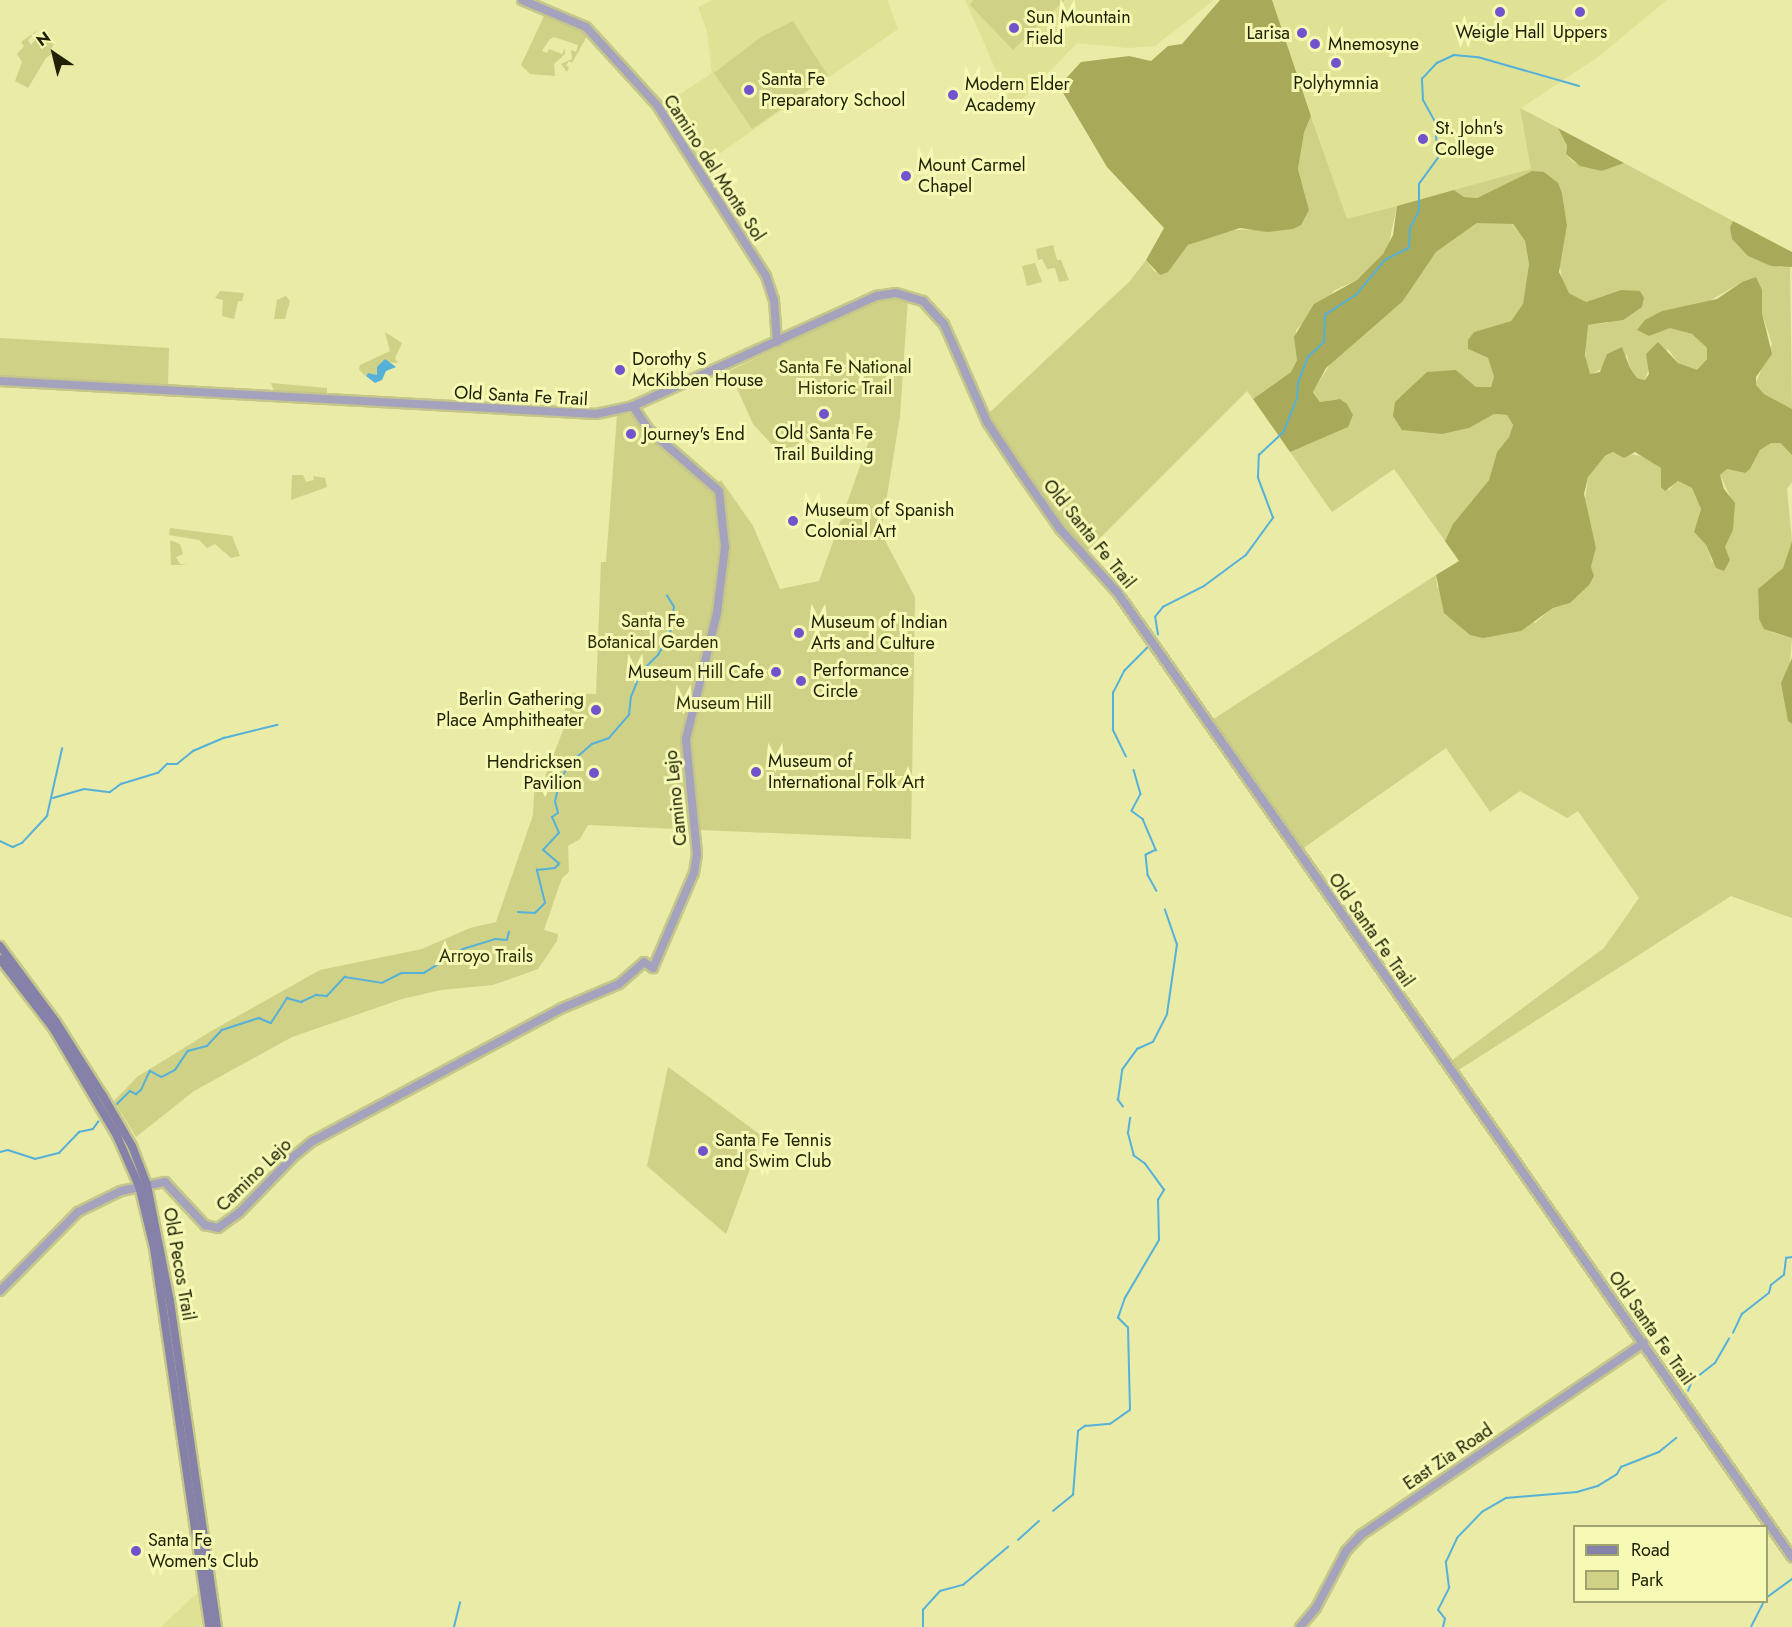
<!DOCTYPE html>
<style>
body{margin:0}
#map{position:relative;width:1792px;height:1627px;overflow:hidden;background:#e9eba7;font-family:Jost,sans-serif}
div>[style]{position:absolute}
[style*='--x']{left:calc(var(--x)*1px);top:calc(var(--y)*1px);width:calc(var(--w)*1px);rotate:calc(var(--a)*1deg)}
.built>*{inset:0;background:#dfe194}
.green>*{inset:0;background:#cfd186}
.forest>*{inset:0;background:#a9aa59}
.water>*{inset:0;background:#55b1d9}
.stream>*{height:1.5px;margin:-0.75px;padding:0 0.75px;transform-origin:0.75px;border-radius:0.75px;background:#55b1d9}
.roads{filter:drop-shadow(2px 0 #c5c78a) drop-shadow(-2px 0 #c5c78a) drop-shadow(0 2px #c5c78a) drop-shadow(0 -2px #c5c78a)}
.tertiary>*{height:8px;margin:-4px;padding:0 4px;transform-origin:4px;border-radius:4px;background:#a5a2bd}
.secondary>*{height:8px;margin:-4px;padding:0 4px;transform-origin:4px;border-radius:4px;background:#8581a9}
.dots>*{width:16px;height:16px;translate:-50% -50%;box-sizing:border-box;border:3px solid #f6f9b4;border-radius:50%}
span{translate:-50% -50%;white-space:nowrap;text-align:center;line-height:1.15;-webkit-text-stroke:6px #f6f9b4;paint-order:stroke}
.poi-label{font-size:18px;color:#212106}
.left{translate:0 -50%;text-align:left}
.right{translate:-100% -50%;text-align:right}
.street-label{font-size:18px;color:#212106}
.park-label{font-size:18px;color:#2e2f0a}
.legend{position:absolute;left:1573px;top:1525px;width:195px;height:78px;box-sizing:border-box;background:#f6f9b4;border:2px solid #a1a36e;margin:0;padding:8px 10px;list-style:none;font-size:18px;color:#212106}
.legend li{display:flex;align-items:center;gap:12px;height:30px}
.legend b{width:30px;border:2px solid #a1a36e}
.north{position:absolute;left:24px;top:24px;width:60px;height:60px;-webkit-text-stroke:4px #f6f9b4;paint-order:stroke;rotate:325deg;font-size:16px;font-weight:700;line-height:24px;text-align:center;color:#212106}
.north::after{content:'';display:block;margin:auto;width:21px;height:27px;background:#212106;clip-path:polygon(50% 0,100% 100%,50% 72%,0 100%)}
</style>
<div id="map">
<div class="built">
<i style="clip-path:polygon(713px 0,887px 0,898px 29px,703px 165px,662px 106px,712px 73px,707px 31px,698px 7px)"></i>
<i style="clip-path:polygon(965px 0,1214px 0,1155px 46px,1128px 48px,1077px 43px,1013px 109px)"></i>
<i style="clip-path:polygon(1272px 0,1667px 0,1598px 57px,1521px 108px,1532px 169px,1347px 220px)"></i>
<i style="clip-path:polygon(200px 1590px,202px 1627px,161px 1627px)"></i>
</div>
<div class="green">
<i style="clip-path:polygon(973px 0,1065px 0,1013px 50px,970px 5px)"></i>
<i style="clip-path:polygon(545px 14px,584px 29px,588px 34px,572px 63px,569px 61px,566px 66px,569px 67px,567px 72px,561px 64px,572px 59px,571px 50px,576px 52px,578px 45px,554px 37px,549px 40px,542px 51px,547px 53px,549px 49px,562px 54px,565px 48px,565px 54px,554px 64px,555px 76px,530px 74px,521px 65px)"></i>
<i style="clip-path:polygon(793px 21px,828px 76px,752px 129px,714px 73px,761px 37px)"></i>
<i style="clip-path:polygon(38px 30px,28px 40px,31px 45px,39px 35px,54px 44px,51px 49px,54px 52px,46px 58px,28px 88px,15px 81px,22px 62px,17px 54px,24px 46px,21px 42px)"></i>
<i style="clip-path:polygon(1520px 108px,1558px 128px,1567px 147px,1566px 154px,1573px 162px,1602px 171px,1624px 163px,1733px 221px,1730px 227px,1748px 256px,1781px 267px,1790px 265px,1792px 409px,1764px 394px,1755px 385px,1772px 344px,1762px 313px,1762px 290px,1742px 282px,1649px 336px,1670px 327px,1692px 334px,1707px 348px,1707px 359px,1697px 371px,1678px 363px,1668px 349px,1650px 365px,1645px 380px,1637px 378px,1630px 368px,1627px 355px,1590px 375px,1586px 366px,1585px 332px,1588px 325px,1607px 323px,1621px 290px,1586px 302px,1569px 293px,1562px 283px,1559px 257px,1567px 225px,1562px 193px,1532px 171px,1477px 198px,1464px 197px,1454px 190px,1531px 169px)"></i>
<i style="clip-path:polygon(1311px 116px,1347px 219px,1397px 206px,1388px 247px,1376px 264px,1357px 280px,1335px 290px,1296px 330px,1297px 360px,1291px 372px,1253px 399px,1247px 391px,1087px 551px,1054px 513px,989px 413px,1130px 281px,1146px 260px,1155px 272px,1177px 260px,1188px 245px,1228px 230px,1293px 229px,1306px 199px,1298px 169px,1304px 133px)"></i>
<i style="clip-path:polygon(1488px 221px,1512px 224px,1525px 241px,1529px 264px,1523px 305px,1511px 321px,1474px 332px,1468px 349px,1488px 358px,1494px 377px,1491px 387px,1476px 387px,1456px 370px,1427px 431px,1442px 434px,1494px 414px,1507px 415px,1513px 425px,1509px 437px,1497px 452px,1489px 480px,1453px 524px,1445px 541px,1394px 469px,1332px 512px,1290px 452px,1309px 441px,1340px 399px,1320px 402px,1313px 391px,1334px 358px,1403px 301px,1436px 252px,1477px 223px)"></i>
<i style="clip-path:polygon(1053px 245px,1057px 260px,1061px 260px,1069px 280px,1059px 282px,1055px 268px,1047px 269px,1042px 259px,1038px 260px,1036px 249px)"></i>
<i style="clip-path:polygon(1035px 263px,1042px 282px,1027px 286px,1022px 266px)"></i>
<i style="clip-path:polygon(220px 291px,244px 293px,242px 301px,238px 301px,234px 319px,222px 316px,223px 300px,215px 298px)"></i>
<i style="clip-path:polygon(286px 296px,290px 301px,285px 319px,274px 319px,277px 300px)"></i>
<i style="clip-path:polygon(894px 297px,908px 298px,900px 416px,881px 533px,915px 597px,911px 839px,588px 825px,580px 839px,568px 846px,569px 872px,562px 878px,544px 930px,558px 934px,557px 941px,538px 969px,493px 985px,441px 990px,402px 999px,292px 1037px,194px 1091px,136px 1137px,114px 1101px,137px 1077px,213px 1030px,320px 970px,422px 949px,470px 928px,496px 922px,533px 815px,534px 793px,543px 782px,565px 725px,565px 693px,596px 694px,601px 562px,606px 562px,617px 415px,632px 414px,646px 435px,665px 446px,712px 487px,721px 480px,753px 526px,780px 589px,819px 581px,873px 430px,777px 450px,753px 424px,729px 371px,865px 306px)"></i>
<i style="clip-path:polygon(385px 332px,402px 343px,395px 358px,398px 363px,383px 362px,377px 367px,377px 375px,368px 373px,365px 376px,359px 369px,360px 365px,390px 351px)"></i>
<i style="clip-path:polygon(0 338px,169px 348px,168px 384px,165px 388px,0 378px)"></i>
<i style="clip-path:polygon(271px 383px,327px 388px,327px 395px,274px 392px)"></i>
<i style="clip-path:polygon(1771px 443px,1779px 443px,1792px 455px,1792px 482px,1787px 489px,1792px 541px,1783px 568px,1758px 589px,1759px 619px,1774px 633px,1792px 638px,1786px 713px,1792px 724px,1792px 918px,1731px 896px,1457px 1071px,1451px 1061px,1604px 948px,1639px 898px,1578px 811px,1567px 818px,1520px 791px,1490px 812px,1446px 748px,1302px 849px,1212px 720px,1436px 575px,1437px 587px,1535px 623px,1553px 608px,1570px 603px,1591px 567px,1596px 548px,1584px 507px,1588px 477px,1601px 459px,1613px 452px,1643px 456px,1661px 468px,1661px 480px,1669px 490px,1677px 481px,1692px 488px,1701px 509px,1694px 532px,1706px 545px,1712px 562px,1727px 555px,1725px 547px,1733px 523px,1730px 496px,1720px 475px,1727px 468px,1744px 473px,1750px 469px,1760px 450px)"></i>
<i style="clip-path:polygon(292px 475px,303px 475px,306px 482px,314px 480px,313px 476px,325px 478px,327px 487px,291px 500px)"></i>
<i style="clip-path:polygon(170px 528px,232px 536px,240px 556px,231px 558px,215px 544px,207px 548px,199px 540px,169px 535px)"></i>
<i style="clip-path:polygon(170px 540px,180px 544px,183px 554px,176px 557px,180px 564px,188px 565px,171px 565px)"></i>
<i style="clip-path:polygon(668px 1067px,762px 1136px,726px 1234px,647px 1166px)"></i>
</div>
<div class="forest">
<i style="clip-path:polygon(1220px 0,1272px 0,1311px 116px,1304px 133px,1298px 169px,1309px 210px,1301px 225px,1293px 229px,1267px 232px,1240px 228px,1188px 245px,1168px 272px,1160px 275px,1146px 260px,1164px 228px,1107px 167px,1059px 86px,1081px 62px,1129px 56px,1151px 61px,1168px 46px,1182px 44px)"></i>
<i style="clip-path:polygon(1558px 128px,1624px 163px,1602px 171px,1580px 166px,1566px 154px,1567px 146px)"></i>
<i style="clip-path:polygon(1532px 171px,1544px 172px,1558px 183px,1562px 193px,1567px 225px,1559px 272px,1569px 293px,1586px 302px,1621px 290px,1640px 291px,1644px 298px,1642px 307px,1623px 320px,1588px 325px,1585px 355px,1590px 374px,1600px 372px,1607px 354px,1622px 347px,1630px 368px,1637px 378px,1645px 380px,1649px 374px,1646px 354px,1658px 342px,1678px 363px,1697px 370px,1707px 359px,1707px 348px,1692px 334px,1670px 328px,1649px 336px,1637px 330px,1645px 320px,1662px 311px,1717px 299px,1742px 282px,1756px 277px,1762px 290px,1762px 313px,1772px 354px,1756px 377px,1756px 385px,1764px 394px,1792px 409px,1792px 455px,1780px 443px,1771px 443px,1760px 450px,1750px 469px,1745px 473px,1727px 469px,1720px 475px,1724px 489px,1735px 503px,1733px 530px,1725px 547px,1730px 560px,1724px 571px,1716px 568px,1706px 545px,1694px 532px,1701px 509px,1692px 488px,1678px 481px,1665px 491px,1661px 487px,1661px 468px,1635px 452px,1624px 458px,1613px 452px,1605px 456px,1588px 477px,1584px 494px,1596px 548px,1591px 567px,1594px 576px,1589px 585px,1570px 603px,1553px 608px,1521px 631px,1483px 638px,1470px 635px,1444px 613px,1436px 575px,1459px 561px,1445px 541px,1453px 524px,1489px 480px,1497px 452px,1509px 437px,1513px 425px,1507px 415px,1494px 414px,1469px 428px,1442px 434px,1402px 430px,1393px 416px,1395px 402px,1427px 372px,1456px 370px,1476px 387px,1491px 387px,1494px 377px,1488px 358px,1468px 349px,1468px 340px,1474px 332px,1511px 321px,1523px 304px,1529px 264px,1525px 241px,1513px 224px,1477px 223px,1436px 252px,1403px 301px,1326px 368px,1313px 392px,1320px 402px,1340px 399px,1347px 404px,1353px 415px,1348px 427px,1290px 452px,1253px 399px,1291px 372px,1297px 360px,1294px 337px,1314px 304px,1357px 280px,1383px 254px,1393px 235px,1397px 206px,1454px 190px,1464px 197px,1477px 198px)"></i>
<i style="clip-path:polygon(1733px 221px,1792px 252px,1792px 267px,1771px 266px,1748px 256px,1732px 239px,1730px 227px)"></i>
<i style="clip-path:polygon(1792px 541px,1792px 638px,1764px 629px,1759px 619px,1758px 589px,1783px 568px)"></i>
<i style="clip-path:polygon(1792px 658px,1792px 724px,1788px 721px,1781px 683px)"></i>
</div>
<div class="water">
<i style="clip-path:polygon(385px 359px,396px 367px,386px 371px,382px 380px,375px 383px,366px 376px,368px 373px,377px 375px,377px 367px)"></i>
</div>
<div class="stream">
<i style="--x:1158;--y:635;--w:18;--a:-99"></i>
<i style="--x:1155;--y:617;--w:13;--a:-51"></i>
<i style="--x:1163;--y:607;--w:46;--a:-27.1"></i>
<i style="--x:1204;--y:586;--w:52;--a:-36.4"></i>
<i style="--x:1246;--y:555;--w:46;--a:-53.9"></i>
<i style="--x:1273;--y:518;--w:43;--a:-110.6"></i>
<i style="--x:1258;--y:478;--w:23;--a:-88"></i>
<i style="--x:1259;--y:455;--w:33;--a:-43"></i>
<i style="--x:1283;--y:433;--w:37;--a:-68"></i>
<i style="--x:1297;--y:399;--w:16;--a:-86"></i>
<i style="--x:1298;--y:383;--w:28;--a:-69"></i>
<i style="--x:1308;--y:357;--w:22;--a:-43"></i>
<i style="--x:1324;--y:342;--w:27;--a:-88"></i>
<i style="--x:1325;--y:315;--w:37;--a:-33"></i>
<i style="--x:1356;--y:295;--w:45;--a:-50.4"></i>
<i style="--x:1385;--y:260;--w:27;--a:-27"></i>
<i style="--x:1409;--y:248;--w:20;--a:-87"></i>
<i style="--x:1410;--y:228;--w:19;--a:-62"></i>
<i style="--x:1419;--y:211;--w:27;--a:-90"></i>
<i style="--x:1419;--y:184;--w:32;--a:-54"></i>
<i style="--x:1438;--y:158;--w:36;--a:-95"></i>
<i style="--x:1435;--y:122;--w:25;--a:-119"></i>
<i style="--x:1423;--y:100;--w:21;--a:-93"></i>
<i style="--x:1422;--y:79;--w:22;--a:-47"></i>
<i style="--x:1437;--y:63;--w:19;--a:-25"></i>
<i style="--x:1454;--y:55;--w:24;--a:5"></i>
<i style="--x:1478;--y:57;--w:105;--a:16"></i>
<i style="--x:1126;--y:757;--w:30;--a:-116"></i>
<i style="--x:1113;--y:730;--w:37;--a:-90"></i>
<i style="--x:1113;--y:693;--w:25;--a:-63"></i>
<i style="--x:1124;--y:671;--w:35;--a:-45"></i>
<i style="--x:1134;--y:770;--w:25;--a:74"></i>
<i style="--x:1141;--y:794;--w:19;--a:118"></i>
<i style="--x:1132;--y:811;--w:14;--a:36"></i>
<i style="--x:1143;--y:819;--w:34;--a:67"></i>
<i style="--x:1156;--y:850;--w:11;--a:153"></i>
<i style="--x:1146;--y:855;--w:20;--a:84"></i>
<i style="--x:1148;--y:875;--w:18;--a:61"></i>
<i style="--x:53;--y:798;--w:32;--a:-16"></i>
<i style="--x:84;--y:789;--w:26;--a:7"></i>
<i style="--x:110;--y:792;--w:14;--a:-36"></i>
<i style="--x:121;--y:784;--w:39;--a:-17"></i>
<i style="--x:158;--y:773;--w:13;--a:-45"></i>
<i style="--x:167;--y:764;--w:10;--a:0"></i>
<i style="--x:177;--y:764;--w:21;--a:-39"></i>
<i style="--x:193;--y:751;--w:34;--a:-23"></i>
<i style="--x:224;--y:738;--w:55;--a:-13.8"></i>
<i style="--x:0;--y:841;--w:14;--a:25"></i>
<i style="--x:13;--y:847;--w:10;--a:-24"></i>
<i style="--x:22;--y:843;--w:37;--a:-47"></i>
<i style="--x:47;--y:816;--w:69;--a:-77.4"></i>
<i style="--x:518;--y:912;--w:17;--a:3"></i>
<i style="--x:535;--y:913;--w:14;--a:-45"></i>
<i style="--x:545;--y:903;--w:34;--a:-104"></i>
<i style="--x:537;--y:870;--w:18;--a:-6"></i>
<i style="--x:555;--y:868;--w:6;--a:-45"></i>
<i style="--x:559;--y:864;--w:21;--a:-139"></i>
<i style="--x:543;--y:850;--w:23;--a:-47"></i>
<i style="--x:559;--y:833;--w:17;--a:-114"></i>
<i style="--x:552;--y:817;--w:7;--a:-34"></i>
<i style="--x:558;--y:813;--w:11;--a:-105"></i>
<i style="--x:555;--y:802;--w:19;--a:-78"></i>
<i style="--x:559;--y:783;--w:21;--a:-62"></i>
<i style="--x:569;--y:764;--w:30;--a:-41"></i>
<i style="--x:592;--y:744;--w:18;--a:-19"></i>
<i style="--x:609;--y:738;--w:30;--a:-49"></i>
<i style="--x:629;--y:715;--w:18;--a:-84"></i>
<i style="--x:631;--y:697;--w:27;--a:-68"></i>
<i style="--x:641;--y:672;--w:24;--a:-45"></i>
<i style="--x:658;--y:655;--w:23;--a:-59"></i>
<i style="--x:670;--y:635;--w:28;--a:-82"></i>
<i style="--x:674;--y:607;--w:13;--a:-122"></i>
<i style="--x:117;--y:1104;--w:18;--a:-45"></i>
<i style="--x:130;--y:1091;--w:7;--a:27"></i>
<i style="--x:136;--y:1094;--w:6;--a:-39"></i>
<i style="--x:141;--y:1090;--w:21;--a:-65"></i>
<i style="--x:150;--y:1071;--w:13;--a:27"></i>
<i style="--x:162;--y:1077;--w:15;--a:-28"></i>
<i style="--x:175;--y:1070;--w:23;--a:-56"></i>
<i style="--x:188;--y:1051;--w:20;--a:-15"></i>
<i style="--x:207;--y:1046;--w:22;--a:-47"></i>
<i style="--x:222;--y:1030;--w:39;--a:-18"></i>
<i style="--x:259;--y:1018;--w:13;--a:23"></i>
<i style="--x:271;--y:1023;--w:30;--a:-57"></i>
<i style="--x:287;--y:998;--w:15;--a:16"></i>
<i style="--x:301;--y:1002;--w:17;--a:-25"></i>
<i style="--x:316;--y:995;--w:11;--a:5"></i>
<i style="--x:327;--y:996;--w:26;--a:-47"></i>
<i style="--x:345;--y:977;--w:37;--a:9"></i>
<i style="--x:382;--y:983;--w:22;--a:-27"></i>
<i style="--x:402;--y:973;--w:22;--a:0"></i>
<i style="--x:424;--y:973;--w:46;--a:-31.6"></i>
<i style="--x:463;--y:949;--w:34;--a:-17"></i>
<i style="--x:495;--y:939;--w:12;--a:5"></i>
<i style="--x:507;--y:940;--w:8;--a:-76"></i>
<i style="--x:1123;--y:1107;--w:9;--a:-126"></i>
<i style="--x:1118;--y:1100;--w:30;--a:-82"></i>
<i style="--x:1122;--y:1070;--w:26;--a:-54"></i>
<i style="--x:1137;--y:1049;--w:17;--a:-24"></i>
<i style="--x:1153;--y:1042;--w:31;--a:-63"></i>
<i style="--x:1167;--y:1014;--w:70;--a:-81.8"></i>
<i style="--x:1177;--y:945;--w:37;--a:-109"></i>
<i style="--x:0;--y:1152;--w:8;--a:-14"></i>
<i style="--x:8;--y:1150;--w:28;--a:18"></i>
<i style="--x:35;--y:1159;--w:25;--a:-14"></i>
<i style="--x:59;--y:1153;--w:29;--a:-46"></i>
<i style="--x:79;--y:1132;--w:14;--a:-12"></i>
<i style="--x:93;--y:1129;--w:9;--a:-54"></i>
<i style="--x:1733;--y:1333;--w:21;--a:-65"></i>
<i style="--x:1742;--y:1314;--w:34;--a:-38"></i>
<i style="--x:1769;--y:1293;--w:8;--a:-76"></i>
<i style="--x:1771;--y:1285;--w:16;--a:-38"></i>
<i style="--x:1784;--y:1275;--w:17;--a:-83"></i>
<i style="--x:1786;--y:1258;--w:6;--a:-9"></i>
<i style="--x:1688;--y:1391;--w:11;--a:-68"></i>
<i style="--x:1692;--y:1381;--w:29;--a:-38"></i>
<i style="--x:1715;--y:1363;--w:28;--a:-60"></i>
<i style="--x:1053;--y:1511;--w:26;--a:-39"></i>
<i style="--x:1073;--y:1495;--w:64;--a:-85.5"></i>
<i style="--x:1078;--y:1431;--w:9;--a:-36"></i>
<i style="--x:1085;--y:1426;--w:25;--a:-5"></i>
<i style="--x:1110;--y:1424;--w:24;--a:-35"></i>
<i style="--x:1130;--y:1410;--w:82;--a:-91.4"></i>
<i style="--x:1128;--y:1328;--w:14;--a:-135"></i>
<i style="--x:1118;--y:1318;--w:21;--a:-71"></i>
<i style="--x:1125;--y:1298;--w:67;--a:-59.6"></i>
<i style="--x:1159;--y:1240;--w:40;--a:-91.4"></i>
<i style="--x:1158;--y:1200;--w:12;--a:-59"></i>
<i style="--x:1164;--y:1190;--w:32;--a:-126"></i>
<i style="--x:1145;--y:1164;--w:14;--a:-144"></i>
<i style="--x:1134;--y:1156;--w:24;--a:-105"></i>
<i style="--x:1128;--y:1133;--w:15;--a:-82"></i>
<i style="--x:1018;--y:1540;--w:28;--a:-42"></i>
<i style="--x:1766;--y:1598;--w:32;--a:-36"></i>
<i style="--x:454;--y:1627;--w:25;--a:-76"></i>
<i style="--x:923;--y:1627;--w:17;--a:-90"></i>
<i style="--x:923;--y:1610;--w:25;--a:-48"></i>
<i style="--x:940;--y:1591;--w:24;--a:-15"></i>
<i style="--x:963;--y:1585;--w:59;--a:-40.2"></i>
<i style="--x:1443;--y:1627;--w:8;--a:-76"></i>
<i style="--x:1445;--y:1619;--w:11;--a:-128"></i>
<i style="--x:1438;--y:1610;--w:25;--a:-63"></i>
<i style="--x:1449;--y:1588;--w:26;--a:-97"></i>
<i style="--x:1446;--y:1562;--w:26;--a:-65"></i>
<i style="--x:1457;--y:1538;--w:36;--a:-46"></i>
<i style="--x:1482;--y:1512;--w:28;--a:-30"></i>
<i style="--x:1506;--y:1498;--w:71;--a:-4.8"></i>
<i style="--x:1577;--y:1492;--w:22;--a:-16"></i>
<i style="--x:1598;--y:1486;--w:22;--a:-32"></i>
<i style="--x:1617;--y:1474;--w:8;--a:-60"></i>
<i style="--x:1621;--y:1467;--w:41;--a:-21.5"></i>
<i style="--x:1659;--y:1452;--w:22;--a:-39"></i>
<i style="--x:1751;--y:1627;--w:28;--a:-63"></i>
</div>
<div class="roads">
<div class="tertiary">
<i style="--x:522;--y:0;--w:69;--a:22.9"></i>
<i style="--x:586;--y:27;--w:105;--a:47.7"></i>
<i style="--x:657;--y:105;--w:203;--a:57.5"></i>
<i style="--x:766;--y:276;--w:25;--a:72"></i>
<i style="--x:774;--y:300;--w:42;--a:85.9"></i>
<i style="--x:0;--y:381;--w:597;--a:3.17"></i>
<i style="--x:596;--y:414;--w:38;--a:-12"></i>
<i style="--x:633;--y:406;--w:268;--a:-24.3"></i>
<i style="--x:877;--y:296;--w:19;--a:-9"></i>
<i style="--x:896;--y:293;--w:28;--a:17"></i>
<i style="--x:923;--y:301;--w:31;--a:48"></i>
<i style="--x:944;--y:324;--w:107;--a:66.3"></i>
<i style="--x:987;--y:422;--w:61;--a:56.3"></i>
<i style="--x:1021;--y:473;--w:68;--a:55.1"></i>
<i style="--x:1060;--y:529;--w:85;--a:47.9"></i>
<i style="--x:1117;--y:592;--w:1178;--a:55.03"></i>
<i style="--x:0;--y:1291;--w:111;--a:-45.4"></i>
<i style="--x:78;--y:1212;--w:48;--a:-26"></i>
<i style="--x:121;--y:1191;--w:45;--a:-11.6"></i>
<i style="--x:165;--y:1182;--w:59;--a:47.1"></i>
<i style="--x:205;--y:1225;--w:13;--a:13"></i>
<i style="--x:218;--y:1228;--w:26;--a:-36"></i>
<i style="--x:239;--y:1213;--w:78;--a:-46"></i>
<i style="--x:293;--y:1157;--w:26;--a:-39"></i>
<i style="--x:313;--y:1141;--w:280;--a:-28.1"></i>
<i style="--x:560;--y:1009;--w:64;--a:-23"></i>
<i style="--x:619;--y:984;--w:33;--a:-41"></i>
<i style="--x:644;--y:962;--w:11;--a:34"></i>
<i style="--x:653;--y:968;--w:103;--a:-66.7"></i>
<i style="--x:694;--y:873;--w:19;--a:-81"></i>
<i style="--x:697;--y:854;--w:116;--a:-95.5"></i>
<i style="--x:686;--y:739;--w:130;--a:-76.2"></i>
<i style="--x:717;--y:613;--w:66;--a:-83.1"></i>
<i style="--x:725;--y:547;--w:56;--a:-96.1"></i>
<i style="--x:719;--y:491;--w:93;--a:-138.9"></i>
<i style="--x:649;--y:430;--w:29;--a:-124"></i>
<i style="--x:1300;--y:1627;--w:25;--a:-50"></i>
<i style="--x:1316;--y:1608;--w:64;--a:-62.2"></i>
<i style="--x:1346;--y:1551;--w:22;--a:-47"></i>
<i style="--x:1361;--y:1535;--w:342;--a:-34.2"></i>
</div>
<div class="secondary">
<i style="--x:0;--y:946;--w:94;--a:53.6"></i>
<i style="--x:56;--y:1022;--w:88;--a:57.6"></i>
<i style="--x:103;--y:1096;--w:58;--a:59.9"></i>
<i style="--x:132;--y:1146;--w:42;--a:69"></i>
<i style="--x:147;--y:1185;--w:118;--a:78.8"></i>
<i style="--x:170;--y:1301;--w:329;--a:81.8"></i>
<i style="--x:0;--y:959;--w:87;--a:52.5"></i>
<i style="--x:53;--y:1028;--w:126;--a:59.3"></i>
<i style="--x:117;--y:1136;--w:55;--a:66.3"></i>
<i style="--x:139;--y:1186;--w:64;--a:76.4"></i>
<i style="--x:154;--y:1248;--w:383;--a:81.7"></i>
</div>
</div>
<div class="dots">
<i style="left:1500px;top:12px;background:#7053cd"></i>
<i style="left:1580px;top:12px;background:#7053cd"></i>
<i style="left:1014px;top:28px;background:#7053cd"></i>
<i style="left:1302px;top:33px;background:#7053cd"></i>
<i style="left:1315px;top:44px;background:#7053cd"></i>
<i style="left:1336px;top:63px;background:#7053cd"></i>
<i style="left:749px;top:90px;background:#7053cd"></i>
<i style="left:953px;top:95px;background:#7053cd"></i>
<i style="left:1423px;top:139px;background:#7053cd"></i>
<i style="left:906px;top:176px;background:#7053cd"></i>
<i style="left:620px;top:370px;background:#7053cd"></i>
<i style="left:824px;top:414px;background:#7053cd"></i>
<i style="left:631px;top:434px;background:#7053cd"></i>
<i style="left:793px;top:521px;background:#7053cd"></i>
<i style="left:799px;top:633px;background:#7053cd"></i>
<i style="left:776px;top:672px;background:#7053cd"></i>
<i style="left:801px;top:681px;background:#7053cd"></i>
<i style="left:596px;top:710px;background:#7053cd"></i>
<i style="left:756px;top:772px;background:#7053cd"></i>
<i style="left:594px;top:773px;background:#7053cd"></i>
<i style="left:703px;top:1151px;background:#7053cd"></i>
<i style="left:136px;top:1551px;background:#7053cd"></i>
</div>
<div class="poi-label">
<span class="left" style="left:1026px;top:28px">Sun Mountain<br>Field</span>
<span style="left:1500px;top:32px">Weigle Hall</span>
<span style="left:1580px;top:32px">Uppers</span>
<span class="right" style="left:1290px;top:33px">Larisa</span>
<span class="left" style="left:1328px;top:44px">Mnemosyne</span>
<span class="left" style="left:761px;top:90px">Santa Fe<br>Preparatory School</span>
<span style="left:1336px;top:83px">Polyhymnia</span>
<span class="left" style="left:965px;top:95px">Modern Elder<br>Academy</span>
<span class="left" style="left:1435px;top:139px">St. John's<br>College</span>
<span class="left" style="left:918px;top:176px">Mount Carmel<br>Chapel</span>
<span class="left" style="left:632px;top:370px">Dorothy S<br>McKibben House</span>
<span class="left" style="left:643px;top:434px">Journey's End</span>
<span style="left:824px;top:444px">Old Santa Fe<br>Trail Building</span>
<span class="left" style="left:805px;top:521px">Museum of Spanish<br>Colonial Art</span>
<span class="left" style="left:811px;top:633px">Museum of Indian<br>Arts and Culture</span>
<span class="left" style="left:813px;top:681px">Performance<br>Circle</span>
<span class="right" style="left:764px;top:672px">Museum Hill Cafe</span>
<span class="right" style="left:584px;top:710px">Berlin Gathering<br>Place Amphitheater</span>
<span class="left" style="left:768px;top:772px">Museum of<br>International Folk Art</span>
<span class="right" style="left:582px;top:773px">Hendricksen<br>Pavilion</span>
<span class="left" style="left:715px;top:1151px">Santa Fe Tennis<br>and Swim Club</span>
<span class="left" style="left:148px;top:1551px">Santa Fe<br>Women's Club</span>
</div>
<div class="street-label">
<span style="left:714px;top:168px;rotate:57deg">Camino del Monte Sol</span>
<span style="left:521px;top:396px;rotate:3deg">Old Santa Fe Trail</span>
<span style="left:1089px;top:534px;rotate:51deg">Old Santa Fe Trail</span>
<span style="left:676px;top:798px;rotate:-96deg">Camino Lejo</span>
<span style="left:1371px;top:930px;rotate:55deg">Old Santa Fe Trail</span>
<span style="left:254px;top:1175px;rotate:-44deg">Camino Lejo</span>
<span style="left:179px;top:1264px;rotate:80deg">Old Pecos Trail</span>
<span style="left:1651px;top:1328px;rotate:55deg">Old Santa Fe Trail</span>
<span style="left:1448px;top:1457px;rotate:-34deg">East Zia Road</span>
</div>
<div class="park-label">
<span style="left:845px;top:378px">Santa Fe National<br>Historic Trail</span>
<span style="left:653px;top:632px">Santa Fe<br>Botanical Garden</span>
<span style="left:724px;top:703px">Museum Hill</span>
<span style="left:486px;top:956px">Arroyo Trails</span>
</div>
<ul class="legend">
<li><b style="height:8px;background:#8581a9"></b>Road</li>
<li><b style="height:16px;background:#cfd186"></b>Park</li>
</ul>
<div class="north">N</div>
</div>
